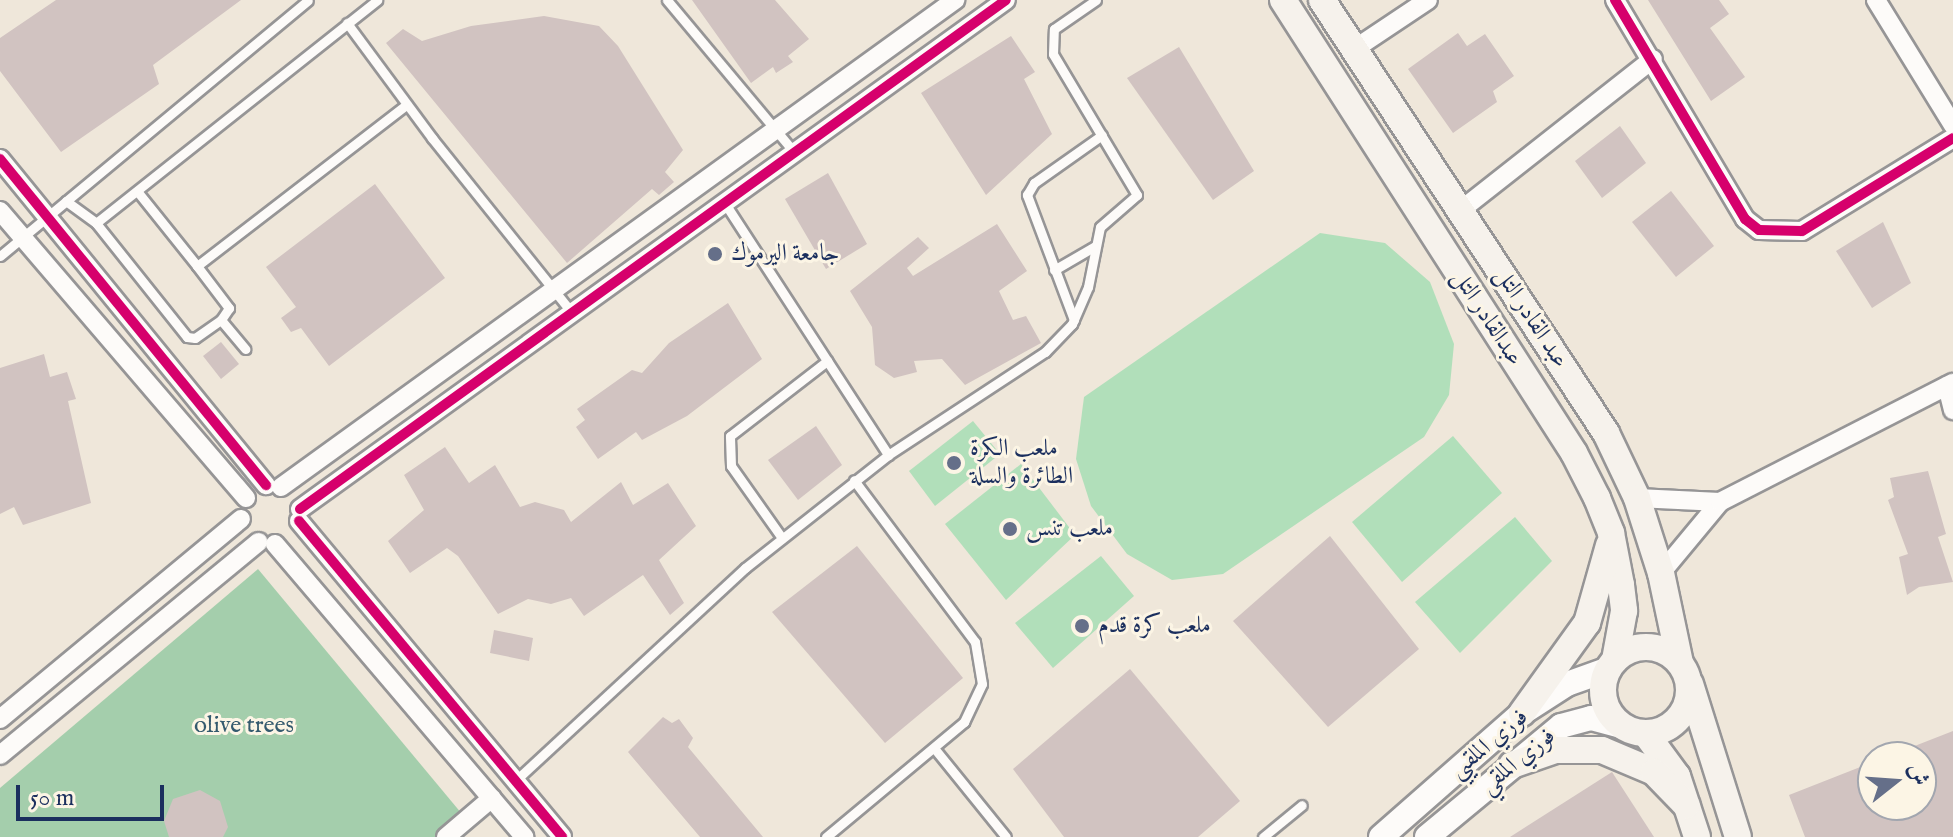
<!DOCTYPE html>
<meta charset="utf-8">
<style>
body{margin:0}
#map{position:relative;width:1953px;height:837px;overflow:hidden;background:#efe7da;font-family:"IM FELL English",Amiri,serif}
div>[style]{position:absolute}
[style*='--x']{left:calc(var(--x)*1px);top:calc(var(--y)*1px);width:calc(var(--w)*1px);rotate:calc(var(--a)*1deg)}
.green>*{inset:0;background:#b1dfba}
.forest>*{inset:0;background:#a4ceac}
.building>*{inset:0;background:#d1c3c1}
.roads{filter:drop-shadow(2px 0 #969596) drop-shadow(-2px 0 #969596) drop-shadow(0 2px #969596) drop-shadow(0 -2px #969596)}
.service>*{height:9px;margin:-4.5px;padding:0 4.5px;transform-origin:4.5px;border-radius:4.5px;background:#fdfbf9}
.minor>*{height:18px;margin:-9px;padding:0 9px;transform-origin:9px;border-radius:9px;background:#fdfbf9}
.tertiary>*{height:24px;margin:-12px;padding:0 12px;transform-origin:12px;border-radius:12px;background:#fdfbf9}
.secondary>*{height:26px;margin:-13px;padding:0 13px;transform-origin:13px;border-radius:13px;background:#f6f2ec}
.secondary>.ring{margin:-13px;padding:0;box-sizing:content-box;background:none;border:26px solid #f6f2ec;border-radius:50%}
.cycleway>*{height:10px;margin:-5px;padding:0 5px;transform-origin:5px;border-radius:5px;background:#d6006c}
.dots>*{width:22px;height:22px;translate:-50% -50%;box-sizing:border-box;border:4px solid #fcf5e5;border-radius:50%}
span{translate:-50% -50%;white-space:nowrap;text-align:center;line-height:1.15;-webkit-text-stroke:6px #fcf5e5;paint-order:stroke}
.poi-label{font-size:24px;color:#1b2f5e}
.left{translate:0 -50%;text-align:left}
.street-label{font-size:24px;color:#1b2f5e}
.park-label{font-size:24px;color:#345a6e}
.north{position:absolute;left:1857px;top:741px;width:80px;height:80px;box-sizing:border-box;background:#fcf5e5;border:2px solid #a2a6af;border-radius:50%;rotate:73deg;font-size:22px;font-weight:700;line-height:32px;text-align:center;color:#1b2f5e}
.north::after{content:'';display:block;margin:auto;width:28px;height:36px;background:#656f89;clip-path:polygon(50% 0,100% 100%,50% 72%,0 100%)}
.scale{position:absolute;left:16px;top:785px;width:148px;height:36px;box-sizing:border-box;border:4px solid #1b2f5e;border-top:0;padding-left:10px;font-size:24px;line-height:28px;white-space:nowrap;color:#1b2f5e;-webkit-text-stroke:6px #fcf5e5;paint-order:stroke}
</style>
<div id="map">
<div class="green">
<i style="clip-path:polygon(1320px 233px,1385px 243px,1430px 282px,1454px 344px,1449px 395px,1424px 437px,1223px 574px,1172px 580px,1127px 554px,1091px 506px,1076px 459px,1084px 397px)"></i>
<i style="clip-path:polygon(973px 421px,1000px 454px,935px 506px,909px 471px)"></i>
<i style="clip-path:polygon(1453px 436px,1502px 493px,1402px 582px,1352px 522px)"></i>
<i style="clip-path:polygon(1021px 464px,1075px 535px,1006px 600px,945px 524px)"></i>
<i style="clip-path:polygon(1515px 517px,1552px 561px,1460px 653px,1415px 602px)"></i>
<i style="clip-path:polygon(1101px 556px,1134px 596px,1053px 668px,1015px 623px)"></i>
</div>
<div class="forest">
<i style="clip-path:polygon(258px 569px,462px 814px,437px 837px,0 837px,0 788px)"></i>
</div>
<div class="building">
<i style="clip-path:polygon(56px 0,241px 0,153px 65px,159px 84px,61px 152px,0 71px,0 38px)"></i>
<i style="clip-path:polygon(692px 0,775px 0,809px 39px,788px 56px,793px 62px,776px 73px,773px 67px,751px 83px)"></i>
<i style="clip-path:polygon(1648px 0,1719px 0,1729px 14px,1710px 28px,1745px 77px,1711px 101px)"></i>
<i style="clip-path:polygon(544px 16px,599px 26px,618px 46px,683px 150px,665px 172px,674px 182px,659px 195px,652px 189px,567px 263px,386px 43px,403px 29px,422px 41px,471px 26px)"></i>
<i style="clip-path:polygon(1458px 33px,1467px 46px,1485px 34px,1514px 76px,1493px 91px,1497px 102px,1453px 133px,1408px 69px)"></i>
<i style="clip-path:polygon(1011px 36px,1035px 72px,1024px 79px,1052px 134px,986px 195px,921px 93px)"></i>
<i style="clip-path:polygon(1179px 47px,1254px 171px,1213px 200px,1127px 78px)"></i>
<i style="clip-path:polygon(1620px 126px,1646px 163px,1602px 198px,1575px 161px)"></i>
<i style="clip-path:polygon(828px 173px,867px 244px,826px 269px,785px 199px)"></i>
<i style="clip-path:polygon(375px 184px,445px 278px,329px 366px,301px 328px,291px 332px,281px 318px,296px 307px,266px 267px)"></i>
<i style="clip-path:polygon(1671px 191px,1714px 246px,1676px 277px,1632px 222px)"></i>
<i style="clip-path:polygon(1883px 222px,1911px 283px,1872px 308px,1836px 251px)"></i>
<i style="clip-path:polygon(997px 224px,1027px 271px,999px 291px,1013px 320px,1026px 316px,1041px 343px,965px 385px,942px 359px,914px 361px,917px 372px,894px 378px,875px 365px,872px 327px,850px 291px,918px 237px,929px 248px,907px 268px,913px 276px)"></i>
<i style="clip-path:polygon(728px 303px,762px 359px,687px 416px,642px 440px,636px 432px,598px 459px,576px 427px,585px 420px,577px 409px,632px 370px,642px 373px,669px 343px)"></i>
<i style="clip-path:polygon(221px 342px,239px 364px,221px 379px,203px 356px)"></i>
<i style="clip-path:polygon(44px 354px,50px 377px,67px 372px,76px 399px,68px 401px,91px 503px,23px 525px,14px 507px,0 514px,0 368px)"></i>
<i style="clip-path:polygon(816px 426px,842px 465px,798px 500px,768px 460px)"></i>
<i style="clip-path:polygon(445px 447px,469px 483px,495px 465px,520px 507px,535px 502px,564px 510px,571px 522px,621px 482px,633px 505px,668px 483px,696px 526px,659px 560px,684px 603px,670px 615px,643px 575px,584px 616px,571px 598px,551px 604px,528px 599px,498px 614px,458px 556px,447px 548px,410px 573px,388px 541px,424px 510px,404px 475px)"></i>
<i style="clip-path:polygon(1928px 471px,1946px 534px,1938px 537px,1953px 582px,1919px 587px,1907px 595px,1899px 557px,1908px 554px,1888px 500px,1894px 497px,1890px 478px)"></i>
<i style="clip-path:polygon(1330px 536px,1419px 649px,1328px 727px,1233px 621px)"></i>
<i style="clip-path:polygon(857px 546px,963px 678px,885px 743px,772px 612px)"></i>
<i style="clip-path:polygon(494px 630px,533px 638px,529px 661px,490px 653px)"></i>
<i style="clip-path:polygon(1130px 669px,1240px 801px,1198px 837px,1064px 837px,1013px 769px)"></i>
<i style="clip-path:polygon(663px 717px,672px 723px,679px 719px,693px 738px,688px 747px,763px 837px,700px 837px,628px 752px)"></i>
<i style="clip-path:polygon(1953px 731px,1953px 837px,1805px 837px,1789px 795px,1873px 762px,1873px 805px,1921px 805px,1921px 757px,1889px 756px)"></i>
<i style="clip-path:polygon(1612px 772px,1654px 837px,1510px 837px)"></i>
<i style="clip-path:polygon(200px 790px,220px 801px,228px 827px,223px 837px,169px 837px,164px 821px,173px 799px)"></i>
</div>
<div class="roads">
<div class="service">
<i style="--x:667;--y:0;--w:199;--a:50.1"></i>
<i style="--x:347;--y:23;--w:143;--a:53.5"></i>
<i style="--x:432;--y:138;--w:221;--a:51.3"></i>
<i style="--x:137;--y:191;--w:96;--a:51.3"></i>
<i style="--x:197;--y:266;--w:264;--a:-37.6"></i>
<i style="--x:66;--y:201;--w:37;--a:36"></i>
<i style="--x:96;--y:223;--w:146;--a:51.4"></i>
<i style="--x:187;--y:337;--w:8;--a:7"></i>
<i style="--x:195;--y:338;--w:32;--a:-35"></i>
<i style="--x:221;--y:320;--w:38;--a:50"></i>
<i style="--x:724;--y:202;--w:302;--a:57"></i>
<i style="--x:96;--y:223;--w:359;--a:-38.4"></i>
<i style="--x:0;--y:256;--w:400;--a:-39.7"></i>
<i style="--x:197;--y:266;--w:53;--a:52.7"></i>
<i style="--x:229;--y:308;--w:14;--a:124"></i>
<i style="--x:1054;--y:270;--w:48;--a:-30.3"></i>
<i style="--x:1074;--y:320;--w:134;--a:-110.6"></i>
<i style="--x:1027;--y:195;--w:14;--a:-60"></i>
<i style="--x:1034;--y:183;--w:83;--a:-35.2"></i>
<i style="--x:782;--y:538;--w:88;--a:-125.3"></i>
<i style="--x:731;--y:466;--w:30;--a:-92"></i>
<i style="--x:730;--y:436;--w:123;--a:-37.7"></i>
<i style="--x:934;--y:748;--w:114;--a:51"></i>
<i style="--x:515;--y:781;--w:313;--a:-42.8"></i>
<i style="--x:745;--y:568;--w:182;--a:-38.3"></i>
<i style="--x:888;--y:455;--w:188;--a:-33.3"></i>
<i style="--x:1045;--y:352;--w:39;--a:-46"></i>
<i style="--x:1072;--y:324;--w:40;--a:-66.6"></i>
<i style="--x:1088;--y:287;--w:61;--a:-78.7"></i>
<i style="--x:1100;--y:227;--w:49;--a:-40.9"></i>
<i style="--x:1137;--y:195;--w:164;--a:-120.8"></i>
<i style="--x:1053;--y:54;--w:25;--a:-88"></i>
<i style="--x:1054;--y:29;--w:51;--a:-34.6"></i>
<i style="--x:826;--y:837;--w:180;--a:-39.8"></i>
<i style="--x:964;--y:722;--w:42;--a:-64.7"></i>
<i style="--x:982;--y:684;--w:43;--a:-99.5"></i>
<i style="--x:975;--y:642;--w:202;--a:-126.8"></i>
<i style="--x:1263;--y:837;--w:50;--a:-39.4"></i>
</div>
<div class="minor">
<i style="--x:1615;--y:0;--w:255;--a:59.3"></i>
<i style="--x:1745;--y:219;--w:18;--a:38"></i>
<i style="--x:1759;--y:230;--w:43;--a:1.3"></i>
<i style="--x:1802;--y:231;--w:177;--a:-31.6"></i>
<i style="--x:1876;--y:0;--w:147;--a:58.4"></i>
<i style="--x:1353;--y:50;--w:90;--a:-33.7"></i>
<i style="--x:0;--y:159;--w:421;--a:50.8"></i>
<i style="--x:1461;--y:210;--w:244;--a:-38.2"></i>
<i style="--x:0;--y:211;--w:378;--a:49.4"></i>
<i style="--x:1947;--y:386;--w:25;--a:76"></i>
<i style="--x:281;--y:487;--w:832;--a:-35.85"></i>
<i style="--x:1637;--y:498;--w:83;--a:2.8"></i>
<i style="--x:300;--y:509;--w:870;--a:-35.79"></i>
<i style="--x:299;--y:521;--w:411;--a:50.2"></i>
<i style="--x:275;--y:544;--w:385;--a:49.6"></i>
<i style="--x:1661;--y:573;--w:92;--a:-50.3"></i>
<i style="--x:1720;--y:502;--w:262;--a:-27.1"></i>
<i style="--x:0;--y:719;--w:313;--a:-39.7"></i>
<i style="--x:0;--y:755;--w:335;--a:-39.5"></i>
<i style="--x:446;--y:837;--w:60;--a:-40.3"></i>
</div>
<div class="tertiary">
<i style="--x:1381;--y:837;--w:188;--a:-41.3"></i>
<i style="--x:1522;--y:713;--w:54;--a:-32.8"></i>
<i style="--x:1567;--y:684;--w:45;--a:-19.7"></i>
<i style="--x:1427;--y:837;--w:174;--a:-39.6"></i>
<i style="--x:1561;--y:726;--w:31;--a:-15"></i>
<i style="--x:1591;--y:718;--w:31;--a:15"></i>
</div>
<div class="secondary">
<i style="--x:1283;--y:0;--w:538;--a:57.28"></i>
<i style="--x:1574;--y:453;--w:51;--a:62.9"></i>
<i style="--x:1597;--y:498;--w:38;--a:68"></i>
<i style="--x:1611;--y:533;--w:53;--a:79.1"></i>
<i style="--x:1621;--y:585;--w:26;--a:83"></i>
<i style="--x:1624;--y:611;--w:50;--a:100.4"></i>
<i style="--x:1322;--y:0;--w:518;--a:56.74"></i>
<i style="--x:1606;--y:433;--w:72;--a:64.5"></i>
<i style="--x:1637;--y:498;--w:79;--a:72.3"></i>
<i style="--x:1661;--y:573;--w:92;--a:78.1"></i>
<i class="ring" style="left:1603px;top:647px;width:60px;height:60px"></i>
<i style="--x:1690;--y:684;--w:160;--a:72.6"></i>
<i style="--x:1522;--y:713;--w:111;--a:-54.2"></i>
<i style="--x:1587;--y:623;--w:81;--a:-74.2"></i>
<i style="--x:1646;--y:734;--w:52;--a:53.6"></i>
<i style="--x:1677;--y:776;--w:64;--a:71.8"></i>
<i style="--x:1512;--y:765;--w:46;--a:-19.2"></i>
<i style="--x:1555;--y:750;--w:47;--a:0"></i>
<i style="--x:1602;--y:750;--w:56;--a:22.9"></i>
<i style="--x:1654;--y:772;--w:47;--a:45.9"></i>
</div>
</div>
<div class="cycleway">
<i style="--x:1615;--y:0;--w:255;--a:59.3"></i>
<i style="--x:1745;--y:219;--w:18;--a:38"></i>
<i style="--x:1759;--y:230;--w:43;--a:1.3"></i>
<i style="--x:1802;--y:231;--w:177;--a:-31.6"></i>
<i style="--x:0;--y:159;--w:421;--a:50.8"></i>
<i style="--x:300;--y:509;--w:870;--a:-35.79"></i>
<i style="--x:299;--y:521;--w:411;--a:50.2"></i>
</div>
<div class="dots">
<i style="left:715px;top:254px;background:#656f89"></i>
<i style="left:954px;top:463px;background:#656f89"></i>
<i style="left:1010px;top:529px;background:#656f89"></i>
<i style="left:1082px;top:626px;background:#656f89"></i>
</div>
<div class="poi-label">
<span class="left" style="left:731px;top:254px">جامعة اليرموك</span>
<span class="left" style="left:970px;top:463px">ملعب الكرة<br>الطائرة والسلة</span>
<span class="left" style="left:1026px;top:529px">ملعب تنس</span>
<span class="left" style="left:1098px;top:626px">ملعب كرة قدم</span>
</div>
<div class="street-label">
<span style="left:1487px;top:318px;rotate:57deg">عبدالقادر التل</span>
<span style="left:1531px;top:318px;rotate:57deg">عبد القادر التل</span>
<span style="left:1489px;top:744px;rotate:-40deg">فوزي الملقيي</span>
<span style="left:1518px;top:761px;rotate:-39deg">فوزي الملقي</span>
</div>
<div class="park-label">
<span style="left:244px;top:726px">olive trees</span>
</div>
<div class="north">ش</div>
<div class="scale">50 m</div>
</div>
